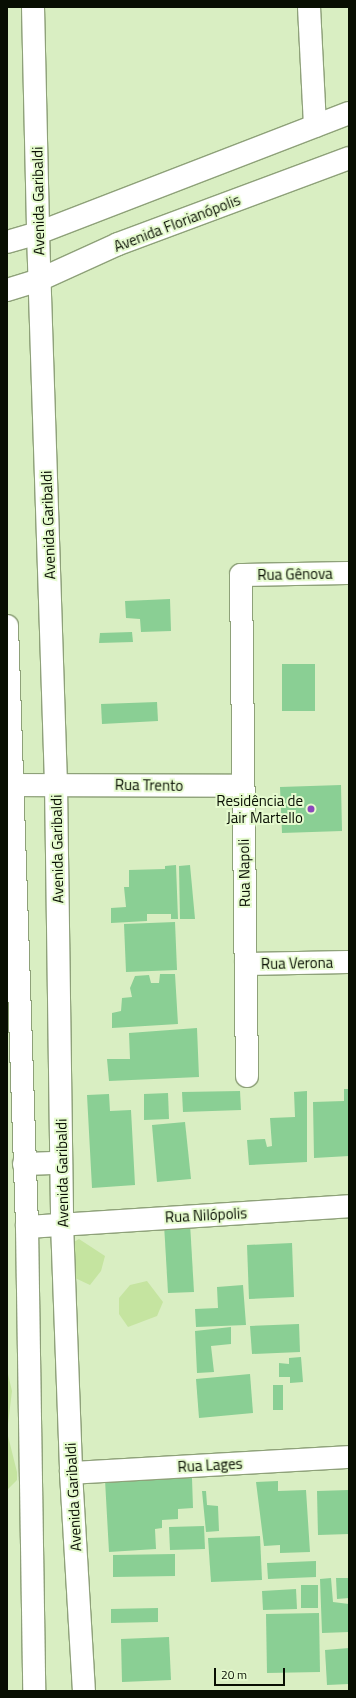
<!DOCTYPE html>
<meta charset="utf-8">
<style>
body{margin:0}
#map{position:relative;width:356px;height:1698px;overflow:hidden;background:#d9eec2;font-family:"Titillium Web",sans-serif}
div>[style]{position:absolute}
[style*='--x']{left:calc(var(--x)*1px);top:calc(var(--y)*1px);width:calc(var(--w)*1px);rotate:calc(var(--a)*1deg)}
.green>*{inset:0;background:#c5e4a0}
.building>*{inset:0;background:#8acf94}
.roads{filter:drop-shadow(1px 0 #8ea179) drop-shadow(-1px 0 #8ea179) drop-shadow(0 1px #8ea179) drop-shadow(0 -1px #8ea179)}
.minor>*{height:22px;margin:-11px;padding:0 11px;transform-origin:11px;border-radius:11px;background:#fff}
.dots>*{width:11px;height:11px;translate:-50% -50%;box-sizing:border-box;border:2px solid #e6fbcf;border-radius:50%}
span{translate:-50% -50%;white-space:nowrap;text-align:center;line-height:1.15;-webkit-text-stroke:4px #e6fbcf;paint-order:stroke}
.street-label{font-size:15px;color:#080e02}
.poi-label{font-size:15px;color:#080e02}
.right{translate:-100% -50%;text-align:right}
.frame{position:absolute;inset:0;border:8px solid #080e02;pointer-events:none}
.scale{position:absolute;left:214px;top:1668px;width:71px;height:18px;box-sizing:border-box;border:2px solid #080e02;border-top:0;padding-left:5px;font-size:12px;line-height:14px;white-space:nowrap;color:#080e02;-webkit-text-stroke:3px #e6fbcf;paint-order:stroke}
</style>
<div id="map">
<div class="green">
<i style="clip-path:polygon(79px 1239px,105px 1256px,101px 1271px,90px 1285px,75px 1278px,65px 1247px)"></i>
<i style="clip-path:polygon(147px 1281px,163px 1302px,157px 1316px,128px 1327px,119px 1314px,119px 1298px,130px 1285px)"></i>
<i style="clip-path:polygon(7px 1370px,12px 1391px,7px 1432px,17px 1472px,17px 1480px,7px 1490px)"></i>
</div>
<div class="building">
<i style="clip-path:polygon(170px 599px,171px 631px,141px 632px,140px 619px,126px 618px,125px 601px)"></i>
<i style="clip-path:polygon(132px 632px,133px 642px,99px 643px,100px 633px)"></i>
<i style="clip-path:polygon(282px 664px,315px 664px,315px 711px,282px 711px)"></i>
<i style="clip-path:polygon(157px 702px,158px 721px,102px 724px,101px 704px)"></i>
<i style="clip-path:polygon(341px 785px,342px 831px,282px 833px,280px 787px)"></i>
<i style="clip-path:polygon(176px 865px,178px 919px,171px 919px,171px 914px,147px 914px,147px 921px,111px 923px,111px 908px,126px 907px,124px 887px,129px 887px,129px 870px,165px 869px,165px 866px)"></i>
<i style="clip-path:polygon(190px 865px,195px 919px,180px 919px,179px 866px)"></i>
<i style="clip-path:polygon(175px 922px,177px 970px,126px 972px,124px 924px)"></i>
<i style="clip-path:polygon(160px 974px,175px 974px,178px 1024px,112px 1028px,112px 1013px,121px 1011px,122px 998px,132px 997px,130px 988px,135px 976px,149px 975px,151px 983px,159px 983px)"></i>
<i style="clip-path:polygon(197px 1028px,199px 1077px,109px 1081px,107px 1059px,130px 1059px,129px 1033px)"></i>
<i style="clip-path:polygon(344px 1089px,349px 1089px,349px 1156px,314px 1158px,313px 1102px,344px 1101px)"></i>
<i style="clip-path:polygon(240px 1091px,241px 1110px,183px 1112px,182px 1092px)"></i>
<i style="clip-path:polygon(307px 1091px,307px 1162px,249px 1165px,247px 1140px,265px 1139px,267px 1147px,272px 1146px,270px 1118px,295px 1117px,294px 1092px)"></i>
<i style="clip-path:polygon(168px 1093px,169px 1119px,144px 1120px,144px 1094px)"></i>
<i style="clip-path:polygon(109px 1094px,110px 1111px,131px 1110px,135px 1185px,92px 1188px,87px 1095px)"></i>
<i style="clip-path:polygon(185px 1122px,191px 1179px,157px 1182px,152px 1125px)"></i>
<i style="clip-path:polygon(190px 1223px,194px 1292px,168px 1293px,164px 1224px)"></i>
<i style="clip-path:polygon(292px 1243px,294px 1297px,249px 1299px,247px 1245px)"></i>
<i style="clip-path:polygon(243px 1285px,246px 1325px,196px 1327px,195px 1309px,218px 1308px,217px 1287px)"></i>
<i style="clip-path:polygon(299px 1324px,300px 1352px,252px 1354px,250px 1326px)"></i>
<i style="clip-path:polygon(231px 1327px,231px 1344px,211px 1346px,214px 1372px,197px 1373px,195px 1331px)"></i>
<i style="clip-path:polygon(301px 1357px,303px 1382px,290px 1383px,290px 1377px,279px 1377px,279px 1363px,289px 1364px,289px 1358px)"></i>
<i style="clip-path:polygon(250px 1374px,253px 1413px,199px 1418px,196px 1379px)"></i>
<i style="clip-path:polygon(273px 1385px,283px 1385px,283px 1410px,273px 1410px)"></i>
<i style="clip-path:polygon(192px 1478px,193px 1508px,178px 1509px,178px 1519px,162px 1520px,162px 1528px,155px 1529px,156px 1549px,109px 1552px,105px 1480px)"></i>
<i style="clip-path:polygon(278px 1481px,278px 1491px,306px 1490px,310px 1552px,280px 1553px,280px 1545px,264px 1546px,256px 1482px)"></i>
<i style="clip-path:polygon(349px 1490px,349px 1534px,318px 1535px,317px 1491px)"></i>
<i style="clip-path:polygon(202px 1491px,206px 1491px,207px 1505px,218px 1506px,219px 1531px,206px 1532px)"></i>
<i style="clip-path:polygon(204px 1526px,205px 1549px,170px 1550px,169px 1527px)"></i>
<i style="clip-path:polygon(260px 1536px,262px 1580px,211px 1582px,208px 1538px)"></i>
<i style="clip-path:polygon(175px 1554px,175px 1576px,113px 1577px,113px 1555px)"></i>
<i style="clip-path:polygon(316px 1561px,316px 1577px,268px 1579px,267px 1563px)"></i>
<i style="clip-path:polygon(331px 1578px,333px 1602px,349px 1604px,349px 1632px,322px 1633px,320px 1579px)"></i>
<i style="clip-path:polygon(336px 1578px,349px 1578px,349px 1598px,337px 1599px)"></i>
<i style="clip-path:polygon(301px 1585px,318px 1585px,318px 1608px,301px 1608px)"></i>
<i style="clip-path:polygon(296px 1589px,297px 1609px,263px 1610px,262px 1591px)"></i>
<i style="clip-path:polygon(158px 1608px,158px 1622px,111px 1623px,111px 1609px)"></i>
<i style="clip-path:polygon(319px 1613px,320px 1672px,267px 1673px,266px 1614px)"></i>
<i style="clip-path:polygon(169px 1637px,171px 1680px,122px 1682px,121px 1639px)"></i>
<i style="clip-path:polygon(349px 1648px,349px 1684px,327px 1685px,325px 1650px)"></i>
</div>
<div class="roads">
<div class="minor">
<i style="--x:33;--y:7;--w:226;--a:88.7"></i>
<i style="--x:38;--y:233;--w:550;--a:88.13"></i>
<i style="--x:56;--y:783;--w:440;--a:89.2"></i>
<i style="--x:62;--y:1223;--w:250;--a:87.9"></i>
<i style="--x:71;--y:1473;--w:218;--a:86.6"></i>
<i style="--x:309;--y:7;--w:119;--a:87.1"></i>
<i style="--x:7;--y:242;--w:32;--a:-16"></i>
<i style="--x:38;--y:233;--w:333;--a:-21.1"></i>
<i style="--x:7;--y:290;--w:34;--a:-17"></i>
<i style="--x:39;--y:280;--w:87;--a:-24.5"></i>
<i style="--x:118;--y:244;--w:246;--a:-20.4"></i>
<i style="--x:7;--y:626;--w:601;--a:88.09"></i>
<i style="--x:27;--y:1227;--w:464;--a:89.1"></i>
<i style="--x:11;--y:785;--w:231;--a:0.2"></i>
<i style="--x:246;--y:964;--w:103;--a:-1.1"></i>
<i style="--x:247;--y:1076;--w:501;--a:-90.69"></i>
<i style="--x:241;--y:575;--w:108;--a:-1.1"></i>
<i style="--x:24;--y:1164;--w:37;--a:-2"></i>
<i style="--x:27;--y:1227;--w:323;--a:-3.7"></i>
<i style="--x:71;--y:1473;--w:278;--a:-3.3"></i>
</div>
</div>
<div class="dots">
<i style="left:311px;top:809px;background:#8b48bc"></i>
</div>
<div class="street-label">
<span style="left:38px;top:201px;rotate:-91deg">Avenida Garibaldi</span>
<span style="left:177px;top:223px;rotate:-21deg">Avenida Florianópolis</span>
<span style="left:48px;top:525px;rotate:-92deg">Avenida Garibaldi</span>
<span style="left:295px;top:574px;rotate:-1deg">Rua Gênova</span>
<span style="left:149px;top:785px;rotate:1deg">Rua Trento</span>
<span style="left:57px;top:849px;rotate:-91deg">Avenida Garibaldi</span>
<span style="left:244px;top:873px;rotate:-91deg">Rua Napoli</span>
<span style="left:297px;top:963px;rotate:-1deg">Rua Verona</span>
<span style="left:62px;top:1173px;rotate:-91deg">Avenida Garibaldi</span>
<span style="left:206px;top:1215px;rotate:-3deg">Rua Nilópolis</span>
<span style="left:210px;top:1465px;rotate:-3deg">Rua Lages</span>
<span style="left:73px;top:1497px;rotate:-93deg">Avenida Garibaldi</span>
</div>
<div class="poi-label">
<span class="right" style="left:303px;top:809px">Residência de<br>Jair Martello</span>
</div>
<div class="frame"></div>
<div class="scale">20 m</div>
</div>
